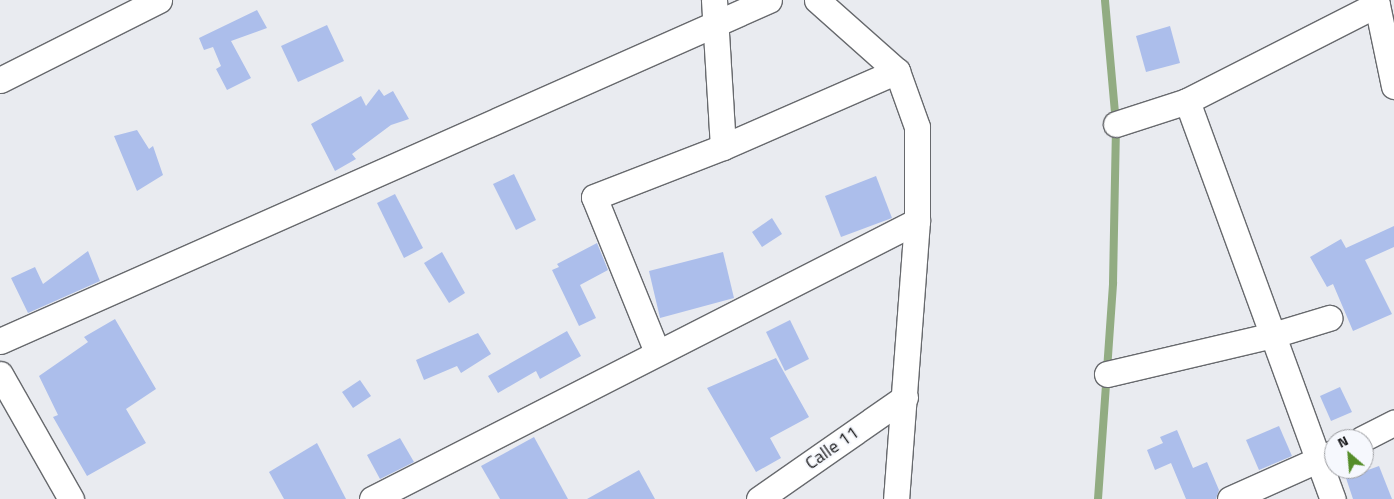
<!DOCTYPE html>
<style>
body{margin:0}
#map{position:relative;width:1394px;height:499px;overflow:hidden;background:#e9ebf0;font-family:"Titillium Web",sans-serif}
div>[style]{position:absolute}
[style*='--x']{left:calc(var(--x)*1px);top:calc(var(--y)*1px);width:calc(var(--w)*1px);rotate:calc(var(--a)*1deg)}
.stream>*{height:8px;margin:-4px;padding:0 4px;transform-origin:4px;border-radius:4px;background:#92ac82}
.building>*{inset:0;background:#acbeeb}
.roads{filter:drop-shadow(1px 0 #67696d) drop-shadow(-1px 0 #67696d) drop-shadow(0 1px #67696d) drop-shadow(0 -1px #67696d)}
.minor>*{height:25px;margin:-12.5px;padding:0 12.5px;transform-origin:12.5px;border-radius:12.5px;background:#fff}
span{translate:-50% -50%;white-space:nowrap;text-align:center;line-height:1.15;-webkit-text-stroke:4px #f6f8fd;paint-order:stroke}
.street-label{font-size:18px;color:#18181a}
.north{position:absolute;left:1324px;top:429px;width:50px;height:50px;box-sizing:border-box;background:#f6f8fd;border:1px solid #9d9ea2;border-radius:50%;rotate:333deg;font-size:14px;font-weight:700;line-height:20px;text-align:center;color:#18181a}
.north::after{content:'';display:block;margin:auto;width:18px;height:22px;background:#558d29;clip-path:polygon(50% 0,100% 100%,50% 72%,0 100%)}
</style>
<div id="map">
<div class="stream">
<i style="--x:1098;--y:499;--w:217;--a:-86"></i>
<i style="--x:1113;--y:283;--w:159;--a:-88.9"></i>
<i style="--x:1116;--y:124;--w:124;--a:-95.1"></i>
</div>
<div class="building">
<i style="clip-path:polygon(257px 10px,267px 28px,231px 41px,251px 78px,227px 90px,216px 69px,221px 66px,213px 47px,204px 50px,199px 38px)"></i>
<i style="clip-path:polygon(327px 25px,344px 61px,298px 82px,281px 46px)"></i>
<i style="clip-path:polygon(1170px 26px,1180px 63px,1146px 72px,1136px 36px)"></i>
<i style="clip-path:polygon(379px 89px,384px 96px,393px 91px,409px 119px,391px 125px,352px 154px,356px 159px,335px 171px,311px 124px,361px 96px,366px 106px)"></i>
<i style="clip-path:polygon(137px 130px,149px 149px,153px 146px,163px 175px,137px 191px,114px 136px)"></i>
<i style="clip-path:polygon(514px 174px,536px 220px,516px 230px,493px 184px)"></i>
<i style="clip-path:polygon(876px 176px,892px 218px,841px 237px,825px 196px)"></i>
<i style="clip-path:polygon(395px 194px,423px 248px,404px 258px,377px 203px)"></i>
<i style="clip-path:polygon(772px 218px,782px 234px,762px 247px,752px 232px)"></i>
<i style="clip-path:polygon(1394px 226px,1394px 247px,1365px 260px,1392px 314px,1353px 331px,1333px 284px,1327px 287px,1310px 257px,1341px 239px,1346px 248px)"></i>
<i style="clip-path:polygon(597px 243px,608px 270px,580px 285px,596px 318px,579px 326px,552px 270px,559px 267px,557px 264px)"></i>
<i style="clip-path:polygon(88px 251px,100px 281px,28px 313px,11px 278px,35px 267px,43px 284px)"></i>
<i style="clip-path:polygon(442px 252px,465px 293px,449px 303px,424px 263px)"></i>
<i style="clip-path:polygon(723px 252px,734px 298px,660px 318px,649px 271px)"></i>
<i style="clip-path:polygon(115px 319px,156px 389px,126px 409px,146px 443px,87px 476px,53px 417px,58px 415px,39px 376px,88px 342px,84px 337px)"></i>
<i style="clip-path:polygon(790px 320px,809px 359px,785px 371px,766px 332px)"></i>
<i style="clip-path:polygon(567px 331px,581px 356px,540px 379px,536px 371px,498px 393px,488px 376px)"></i>
<i style="clip-path:polygon(478px 333px,491px 354px,461px 373px,457px 366px,424px 380px,416px 360px)"></i>
<i style="clip-path:polygon(776px 358px,809px 417px,770px 438px,781px 458px,756px 472px,707px 388px)"></i>
<i style="clip-path:polygon(360px 380px,371px 396px,353px 408px,342px 392px)"></i>
<i style="clip-path:polygon(1340px 387px,1352px 412px,1331px 421px,1320px 396px)"></i>
<i style="clip-path:polygon(1279px 426px,1292px 456px,1259px 470px,1246px 440px)"></i>
<i style="clip-path:polygon(1177px 430px,1193px 468px,1207px 462px,1219px 490px,1216px 499px,1186px 499px,1171px 463px,1155px 470px,1147px 450px,1163px 443px,1160px 437px)"></i>
<i style="clip-path:polygon(534px 437px,568px 499px,500px 499px,481px 466px)"></i>
<i style="clip-path:polygon(400px 438px,414px 462px,380px 479px,367px 455px)"></i>
<i style="clip-path:polygon(317px 443px,346px 499px,284px 499px,269px 472px)"></i>
<i style="clip-path:polygon(1379px 466px,1392px 499px,1353px 499px,1346px 478px)"></i>
<i style="clip-path:polygon(639px 470px,655px 499px,587px 499px)"></i>
</div>
<div class="roads">
<div class="minor">
<i style="--x:714;--y:0;--w:147;--a:86.5"></i>
<i style="--x:817;--y:0;--w:107;--a:41.6"></i>
<i style="--x:897;--y:71;--w:59;--a:70.3"></i>
<i style="--x:917;--y:127;--w:94;--a:90"></i>
<i style="--x:917;--y:221;--w:279;--a:94.3"></i>
<i style="--x:1376;--y:0;--w:88;--a:78.2"></i>
<i style="--x:0;--y:80;--w:178;--a:-26.7"></i>
<i style="--x:1187;--y:101;--w:213;--a:-27"></i>
<i style="--x:1116;--y:124;--w:75;--a:-17.9"></i>
<i style="--x:1187;--y:101;--w:424;--a:69.9"></i>
<i style="--x:0;--y:341;--w:841;--a:-23.91"></i>
<i style="--x:657;--y:352;--w:167;--a:-112.1"></i>
<i style="--x:594;--y:197;--w:138;--a:-21.2"></i>
<i style="--x:723;--y:147;--w:190;--a:-23.6"></i>
<i style="--x:0;--y:374;--w:144;--a:60.4"></i>
<i style="--x:1107;--y:374;--w:171;--a:-13.2"></i>
<i style="--x:1273;--y:335;--w:59;--a:-16.9"></i>
<i style="--x:1362;--y:439;--w:36;--a:-27"></i>
<i style="--x:372;--y:499;--w:612;--a:-27.03"></i>
<i style="--x:759;--y:499;--w:178;--a:-34.9"></i>
<i style="--x:1230;--y:499;--w:113;--a:-24.1"></i>
</div>
</div>
<div class="street-label">
<span style="left:832px;top:448px;rotate:-35deg">Calle 11</span>
</div>
<div class="north">N</div>
</div>
